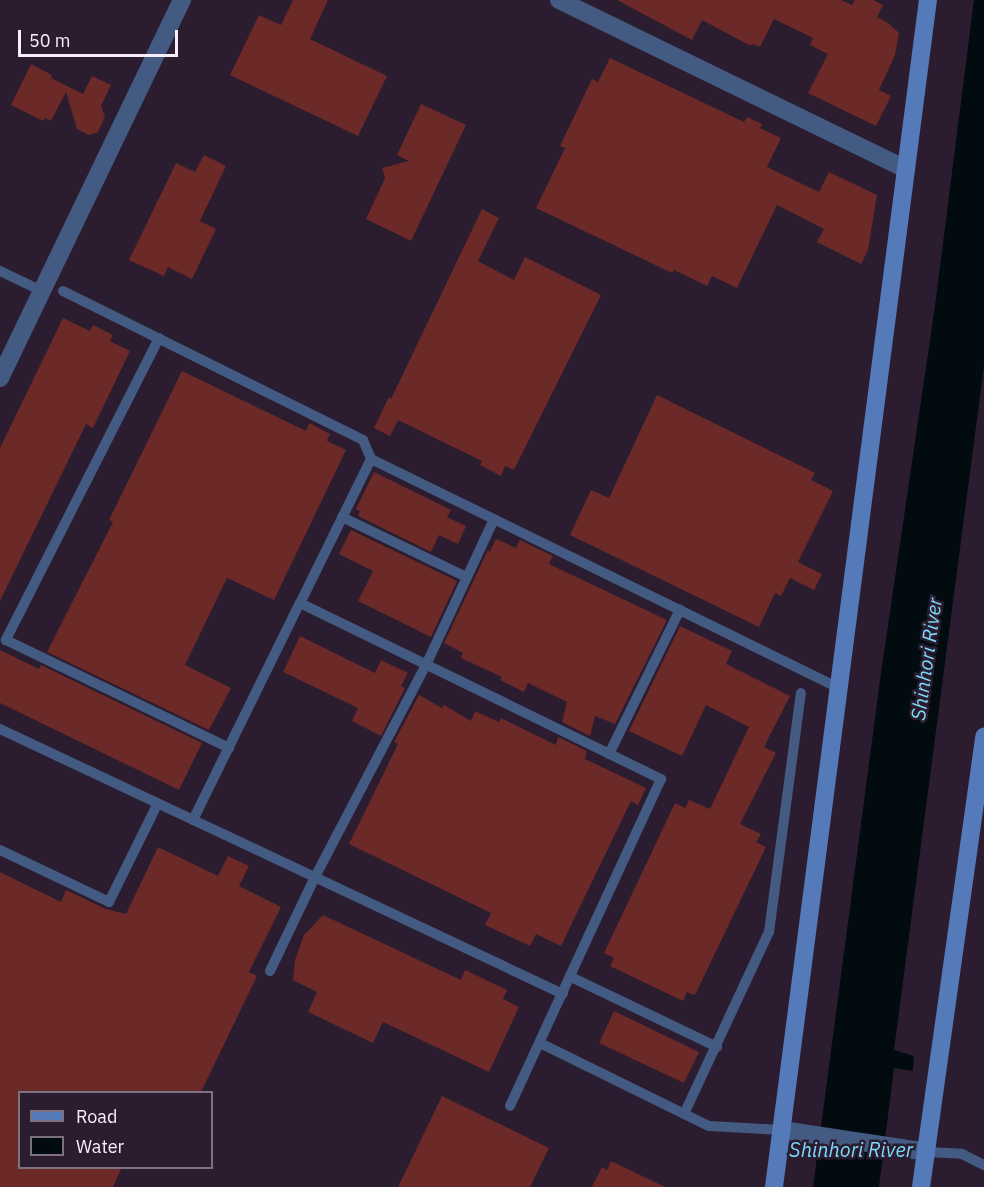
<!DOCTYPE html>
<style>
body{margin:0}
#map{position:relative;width:984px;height:1187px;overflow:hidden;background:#2b1c2f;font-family:"IBM Plex Sans",sans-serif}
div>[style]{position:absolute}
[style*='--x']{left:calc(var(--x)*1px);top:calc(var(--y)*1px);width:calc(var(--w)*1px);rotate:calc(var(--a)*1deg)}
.water>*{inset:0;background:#020b0f}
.building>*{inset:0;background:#6b2927}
.lane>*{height:10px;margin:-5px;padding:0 5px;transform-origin:5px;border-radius:5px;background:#435b82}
.street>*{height:18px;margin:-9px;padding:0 9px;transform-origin:9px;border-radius:9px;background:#435b82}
.secondary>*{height:18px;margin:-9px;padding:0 9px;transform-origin:9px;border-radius:9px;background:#557ab9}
span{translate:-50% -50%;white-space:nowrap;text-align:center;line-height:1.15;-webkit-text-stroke:5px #2b1c2f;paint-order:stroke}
.water-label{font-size:20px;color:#7bdafa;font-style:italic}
.legend{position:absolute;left:18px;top:1091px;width:195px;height:78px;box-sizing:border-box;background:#2b1c2f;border:2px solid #7d7081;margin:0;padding:8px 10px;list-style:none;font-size:18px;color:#f9eefc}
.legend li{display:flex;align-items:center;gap:12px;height:30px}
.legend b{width:30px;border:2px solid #7d7081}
.scale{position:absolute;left:18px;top:30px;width:160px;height:27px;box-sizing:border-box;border:3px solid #f9eefc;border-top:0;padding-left:8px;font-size:18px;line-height:21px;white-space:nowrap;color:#f9eefc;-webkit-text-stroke:4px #2b1c2f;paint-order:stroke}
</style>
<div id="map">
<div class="water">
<i style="clip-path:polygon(974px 0,984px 0,984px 366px,894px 1050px,914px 1056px,913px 1071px,894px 1068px,879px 1187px,813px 1187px,881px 673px,935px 306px)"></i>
</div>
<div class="building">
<i style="clip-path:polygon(293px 0,328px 0,310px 39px,387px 76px,358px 136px,230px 75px,259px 15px,281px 25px)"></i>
<i style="clip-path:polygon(617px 0,841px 0,852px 5px,855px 0,873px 0,883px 5px,877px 17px,888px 23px,899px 33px,895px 55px,879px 90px,891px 96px,876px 126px,808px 93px,828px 54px,810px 45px,813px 38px,774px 19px,760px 47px,752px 44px,751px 46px,702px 20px,692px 40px)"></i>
<i style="clip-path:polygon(610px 58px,744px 122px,747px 117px,762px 124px,760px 128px,781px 138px,767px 167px,819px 192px,829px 172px,877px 195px,868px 250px,861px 264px,817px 242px,824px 229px,777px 205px,737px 288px,712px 276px,707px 286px,674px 270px,672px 273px,536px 208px,565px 148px,560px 146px,592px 79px,598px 82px)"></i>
<i style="clip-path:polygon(31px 64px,52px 75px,51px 78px,83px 94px,92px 76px,111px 85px,101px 106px,105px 117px,98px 132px,89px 135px,77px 129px,66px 92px,51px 121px,45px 118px,43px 121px,11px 105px)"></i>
<i style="clip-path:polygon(421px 104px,466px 125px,411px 241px,366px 219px,385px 178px,382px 168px,409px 161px,397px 155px)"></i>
<i style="clip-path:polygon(204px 155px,226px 166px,200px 221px,216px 229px,192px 279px,168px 267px,164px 276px,129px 260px,176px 163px,195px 172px)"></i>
<i style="clip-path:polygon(482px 209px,499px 218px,478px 261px,514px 280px,525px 257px,601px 295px,514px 470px,505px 466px,501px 476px,480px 465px,482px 461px,398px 420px,390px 436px,374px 428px,389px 397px,391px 399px)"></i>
<i style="clip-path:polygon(63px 318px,90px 331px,93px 325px,113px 335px,110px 341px,130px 351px,93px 428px,86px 424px,0 601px,0 448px)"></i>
<i style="clip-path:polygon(182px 371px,306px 431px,309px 423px,330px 434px,327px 441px,346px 450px,274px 600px,227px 578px,185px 665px,231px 688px,209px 730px,47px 652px,113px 522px,109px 520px)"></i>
<i style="clip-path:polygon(657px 395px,815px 473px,811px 480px,833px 491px,798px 562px,822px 574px,814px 590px,790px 578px,781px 596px,775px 593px,759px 627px,570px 535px,591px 490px,609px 498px)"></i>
<i style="clip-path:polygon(374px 472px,451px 510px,447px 517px,466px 526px,458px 544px,439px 535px,431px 552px,358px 516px,360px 511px,356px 509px)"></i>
<i style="clip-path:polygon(351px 530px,457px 581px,431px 637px,358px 601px,373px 571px,339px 554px)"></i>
<i style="clip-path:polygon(496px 539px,516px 548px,520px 540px,553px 556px,549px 564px,667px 620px,615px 724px,595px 716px,590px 736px,562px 722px,567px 702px,528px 683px,524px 692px,500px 680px,502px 677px,461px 658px,463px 653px,444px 643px,488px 550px,490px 552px)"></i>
<i style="clip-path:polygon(680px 626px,732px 651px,726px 664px,790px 696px,764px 747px,776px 753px,740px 824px,761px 834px,756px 842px,766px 847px,695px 995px,687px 992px,683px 1001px,610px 966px,614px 958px,604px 953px,675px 803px,685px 808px,689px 800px,710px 809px,749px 727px,706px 705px,682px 756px,629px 731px)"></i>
<i style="clip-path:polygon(300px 636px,375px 673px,381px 660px,408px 673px,401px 686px,405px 688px,381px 736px,352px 721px,358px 708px,283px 672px)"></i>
<i style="clip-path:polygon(0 650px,39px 669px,41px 665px,202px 743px,179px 790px,0 703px)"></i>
<i style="clip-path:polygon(419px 695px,442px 708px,444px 705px,471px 721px,475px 711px,499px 722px,501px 718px,556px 745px,558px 737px,587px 751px,585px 759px,646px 788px,638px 805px,631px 801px,561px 946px,536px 934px,530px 946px,485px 925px,491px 913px,349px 844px,398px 744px,394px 742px)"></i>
<i style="clip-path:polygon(158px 847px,218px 876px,228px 856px,249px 866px,239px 886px,281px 907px,249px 972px,257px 976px,201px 1092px,20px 1092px,20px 1167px,122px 1167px,113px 1187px,0 1187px,0 872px,61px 902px,66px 890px,106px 909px,126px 914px)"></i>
<i style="clip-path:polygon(323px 915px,461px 980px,465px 970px,507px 990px,503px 999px,519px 1007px,489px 1072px,383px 1022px,373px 1043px,308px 1012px,317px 992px,293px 980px,295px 960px,304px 935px)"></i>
<i style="clip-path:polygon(614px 1011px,699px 1052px,684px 1083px,599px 1043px)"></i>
<i style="clip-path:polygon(442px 1096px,549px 1148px,530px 1187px,398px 1187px)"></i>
<i style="clip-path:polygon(611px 1161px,665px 1187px,592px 1187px,602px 1167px,607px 1170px)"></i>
</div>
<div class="lane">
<i style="--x:0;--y:271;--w:47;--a:25.5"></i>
<i style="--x:63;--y:291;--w:335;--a:26.4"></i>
<i style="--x:363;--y:440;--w:21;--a:67"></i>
<i style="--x:371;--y:459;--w:161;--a:116.2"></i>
<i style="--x:159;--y:338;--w:339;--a:116.9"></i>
<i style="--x:6;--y:640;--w:248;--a:25.8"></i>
<i style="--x:371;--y:459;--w:523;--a:26.08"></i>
<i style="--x:342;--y:517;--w:138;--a:25.8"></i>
<i style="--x:0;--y:729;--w:622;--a:25.21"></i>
<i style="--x:609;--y:754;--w:161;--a:-63.8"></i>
<i style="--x:193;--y:820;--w:242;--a:-63.8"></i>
<i style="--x:300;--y:603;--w:402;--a:26"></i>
<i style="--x:661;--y:779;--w:360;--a:114.8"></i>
<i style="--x:0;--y:850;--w:121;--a:25.5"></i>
<i style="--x:109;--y:902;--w:110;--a:-63.7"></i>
<i style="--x:270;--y:971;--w:104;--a:-64.4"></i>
<i style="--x:315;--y:877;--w:239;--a:-62.4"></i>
<i style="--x:426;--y:665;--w:161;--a:-65"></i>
<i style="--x:571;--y:977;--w:162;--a:25.6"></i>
<i style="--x:540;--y:1043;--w:188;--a:26.2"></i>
<i style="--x:709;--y:1126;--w:73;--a:3.1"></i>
<i style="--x:684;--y:1114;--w:201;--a:-65"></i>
<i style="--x:769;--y:932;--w:241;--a:-82.4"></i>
<i style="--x:927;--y:1152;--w:35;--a:3"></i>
<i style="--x:962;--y:1154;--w:25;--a:27"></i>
</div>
<div class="street">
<i style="--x:559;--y:0;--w:386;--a:26"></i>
<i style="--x:0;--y:378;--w:420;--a:-64.3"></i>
<i style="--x:782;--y:1130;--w:147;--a:8.6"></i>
</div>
<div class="secondary">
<i style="--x:774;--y:1187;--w:1197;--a:-82.61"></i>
<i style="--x:921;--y:1187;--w:455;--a:-82"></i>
</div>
<div class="water-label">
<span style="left:926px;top:659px;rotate:-82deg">Shinhori River</span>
<span style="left:851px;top:1149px">Shinhori River</span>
</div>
<ul class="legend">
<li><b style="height:8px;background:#557ab9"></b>Road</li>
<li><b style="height:16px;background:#020b0f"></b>Water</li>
</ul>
<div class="scale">50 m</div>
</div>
